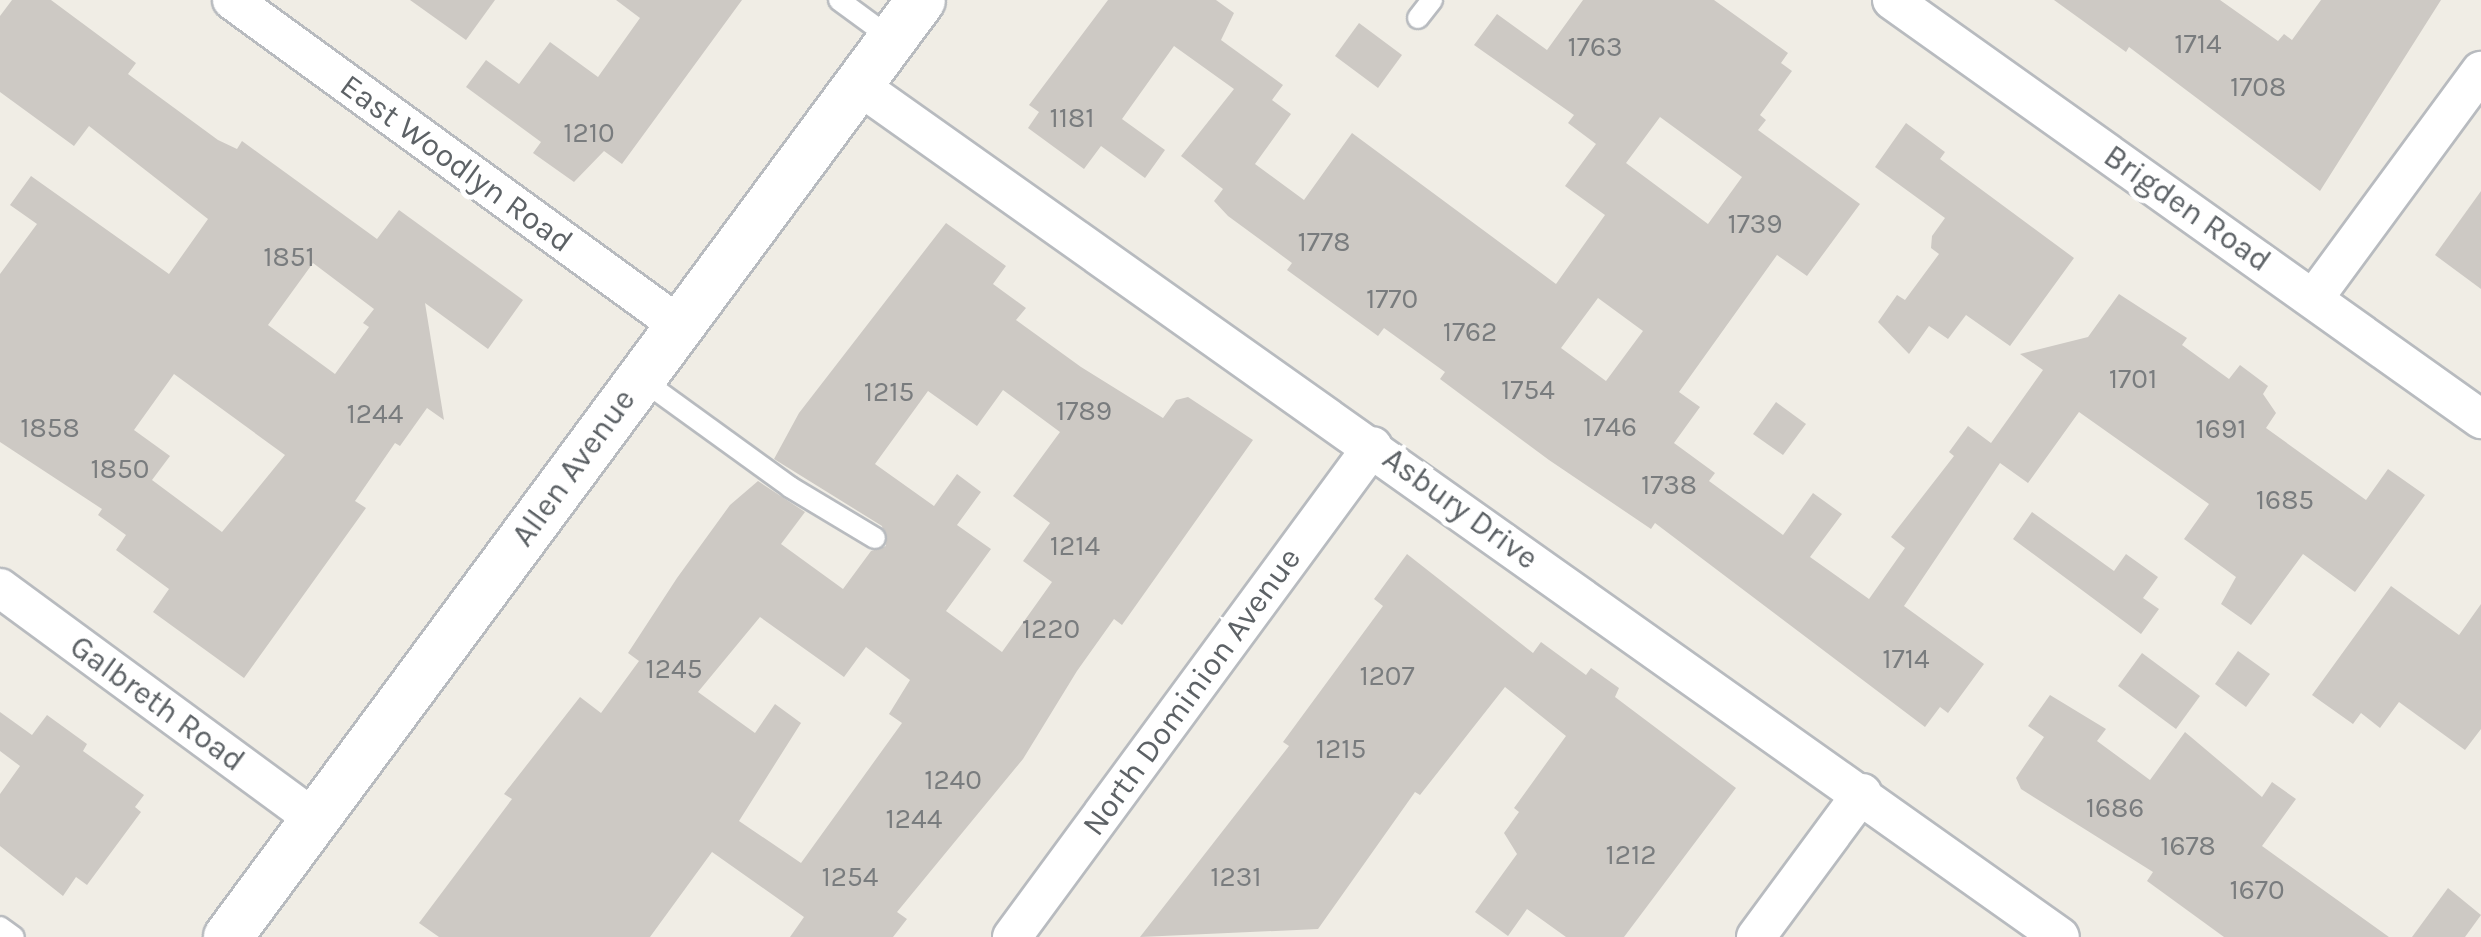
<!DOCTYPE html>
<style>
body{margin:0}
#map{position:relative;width:2481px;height:937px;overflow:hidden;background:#f0ede5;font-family:Karla,sans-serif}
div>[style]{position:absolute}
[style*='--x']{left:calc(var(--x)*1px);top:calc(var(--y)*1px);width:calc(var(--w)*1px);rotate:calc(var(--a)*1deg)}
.building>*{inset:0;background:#cdc9c4}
.roads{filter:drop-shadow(2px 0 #b8bbbf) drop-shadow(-2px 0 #b8bbbf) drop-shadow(0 2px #b8bbbf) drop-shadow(0 -2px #b8bbbf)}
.service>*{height:20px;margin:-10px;padding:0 10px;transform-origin:10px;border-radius:10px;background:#fff}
.minor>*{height:38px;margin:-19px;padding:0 19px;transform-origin:19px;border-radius:19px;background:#fff}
.tertiary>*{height:48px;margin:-24px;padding:0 24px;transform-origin:24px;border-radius:24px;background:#fff}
span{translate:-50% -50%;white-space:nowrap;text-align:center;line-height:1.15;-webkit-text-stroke:10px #fff;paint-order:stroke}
.number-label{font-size:28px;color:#797c7e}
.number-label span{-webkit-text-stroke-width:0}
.street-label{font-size:32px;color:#5d6266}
</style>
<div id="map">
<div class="building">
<i style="clip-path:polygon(evenodd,12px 0,51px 0,136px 63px,128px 74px,218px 140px,237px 149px,242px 141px,377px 239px,399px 210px,523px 300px,488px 349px,425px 303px,444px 420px,427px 408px,400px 446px,395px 443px,355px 501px,366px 508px,244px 678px,153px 612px,169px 589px,116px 550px,126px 535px,98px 515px,102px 509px,0 442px,0 274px,37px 224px,10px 205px,31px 176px,169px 274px,208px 219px,89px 126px,74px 146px,0 92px,0 16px,12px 0,313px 263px,374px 309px,363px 323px,369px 327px,335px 374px,268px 325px,313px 263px,12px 0,174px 374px,285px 455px,222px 532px,152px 480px,170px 456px,134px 430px,174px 374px)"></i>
<i style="clip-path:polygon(410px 0,495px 0,466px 40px)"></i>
<i style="clip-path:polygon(616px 0,742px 0,622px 164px,604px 151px,574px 182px,533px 153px,541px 142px,466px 87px,486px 60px,519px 84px,550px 42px,598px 77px,640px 18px)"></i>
<i style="clip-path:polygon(evenodd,1108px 0,1216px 0,1234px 13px,1221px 40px,1283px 85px,1272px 100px,1291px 114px,1255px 164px,1304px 200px,1352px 133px,1556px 284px,1605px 215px,1565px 186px,1596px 144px,1568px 123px,1574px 115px,1474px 45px,1497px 14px,1547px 50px,1583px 0,1714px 0,1788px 53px,1781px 63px,1792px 71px,1760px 115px,1766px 120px,1758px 130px,1860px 204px,1807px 276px,1777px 255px,1679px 392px,1700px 407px,1674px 443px,1715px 473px,1709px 481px,1783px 535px,1813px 493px,1842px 514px,1810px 557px,1869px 599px,1905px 548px,1891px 537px,1954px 456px,1949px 452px,1968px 426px,1991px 443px,2043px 370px,2020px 354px,2088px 337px,2119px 294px,2187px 338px,2182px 345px,2229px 379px,2240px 365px,2268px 386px,2263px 394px,2276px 413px,2266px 428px,2366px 500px,2388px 469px,2425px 495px,2355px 592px,2303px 554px,2251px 625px,2221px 604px,2236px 577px,2184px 539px,2209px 504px,2079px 412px,2028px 483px,2000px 463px,1904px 606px,1984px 664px,1948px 713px,1940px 707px,1925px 727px,1655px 523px,1651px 529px,1549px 460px,1440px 379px,1445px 372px,1384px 328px,1378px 336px,1287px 270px,1292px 263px,1228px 216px,1214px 201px,1223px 189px,1181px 156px,1234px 89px,1174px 46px,1122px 119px,1165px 150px,1145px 178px,1101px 146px,1084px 169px,1028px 128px,1039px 112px,1029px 105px,1108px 0,1660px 117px,1742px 177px,1708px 224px,1626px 163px,1660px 117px,1108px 0,1598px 298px,1643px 331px,1606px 381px,1561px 348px,1598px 298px)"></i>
<i style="clip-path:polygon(2054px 0,2220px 0,2278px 41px,2284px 34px,2292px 40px,2321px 0,2441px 0,2320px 191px,2129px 47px,2126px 52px)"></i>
<i style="clip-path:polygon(1359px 23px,1402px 55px,1378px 88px,1335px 56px)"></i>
<i style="clip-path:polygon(1906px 123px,1945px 152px,1940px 159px,2074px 258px,2010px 346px,1966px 315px,1948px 339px,1929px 326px,1909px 354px,1878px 322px,1897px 295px,1905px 300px,1939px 254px,1931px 248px,1932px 236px,1945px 218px,1875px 167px)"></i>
<i style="clip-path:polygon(2481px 191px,2481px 289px,2435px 255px)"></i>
<i style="clip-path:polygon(evenodd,946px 223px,1006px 266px,993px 284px,1026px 308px,1016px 320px,1081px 367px,1163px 418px,1176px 400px,1188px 397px,1253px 440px,1122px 625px,1114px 619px,1077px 671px,1023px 759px,897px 912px,907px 919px,893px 937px,790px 937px,804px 917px,712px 852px,650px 937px,439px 937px,419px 923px,512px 799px,504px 794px,580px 697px,601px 713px,639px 661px,628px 653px,677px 578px,730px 505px,758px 481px,805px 512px,781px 544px,843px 589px,871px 551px,886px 546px,882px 526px,774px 459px,799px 413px,946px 223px,1003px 390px,1060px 432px,1013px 496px,1050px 523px,1023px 561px,1052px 582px,1002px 652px,946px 611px,991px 549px,957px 525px,981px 492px,957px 474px,934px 506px,875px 464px,928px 391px,977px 426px,1003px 390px,946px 223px,760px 617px,844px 677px,866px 647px,910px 680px,889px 714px,902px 723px,801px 863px,739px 821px,801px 723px,775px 704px,755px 733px,698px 692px,760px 617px)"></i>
<i style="clip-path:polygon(1776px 402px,1806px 424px,1783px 455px,1753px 434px)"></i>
<i style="clip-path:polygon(2032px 512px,2114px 571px,2126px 554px,2158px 577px,2143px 598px,2159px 609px,2141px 634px,2013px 539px)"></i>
<i style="clip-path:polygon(1407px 554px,1533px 653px,1541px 642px,1586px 675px,1591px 668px,1619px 688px,1615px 697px,1736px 788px,1624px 937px,1566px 937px,1527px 909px,1508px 936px,1475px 912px,1517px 854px,1504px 833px,1519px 812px,1514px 808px,1566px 736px,1505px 687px,1420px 795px,1415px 792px,1318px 929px,1140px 937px,1289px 746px,1283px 742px,1383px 606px,1374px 599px)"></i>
<i style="clip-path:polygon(2391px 586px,2459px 635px,2481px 604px,2481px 729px,2465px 750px,2399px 702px,2380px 728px,2361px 713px,2353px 724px,2312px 695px)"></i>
<i style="clip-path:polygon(2238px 651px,2270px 674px,2246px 707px,2215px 684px)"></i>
<i style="clip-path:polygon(2142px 653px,2200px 696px,2176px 729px,2118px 686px)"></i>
<i style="clip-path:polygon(2050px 695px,2106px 729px,2097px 741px,2150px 780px,2185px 732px,2262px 797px,2272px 782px,2296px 799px,2262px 846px,2389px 937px,2224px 937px,2147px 881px,2153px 872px,2021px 789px,2016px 778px,2044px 737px,2028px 726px)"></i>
<i style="clip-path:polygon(0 712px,32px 735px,47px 715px,87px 744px,83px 751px,144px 795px,135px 807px,141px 812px,87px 885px,76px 877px,63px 896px,0 846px,0 794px,20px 766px,0 751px)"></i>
<i style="clip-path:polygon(2448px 888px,2481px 915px,2465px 937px,2412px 937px)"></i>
</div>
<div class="roads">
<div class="service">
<i style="--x:839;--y:0;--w:66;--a:36.3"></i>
<i style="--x:1418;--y:18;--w:23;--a:-52"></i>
<i style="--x:641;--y:379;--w:184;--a:35.9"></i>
<i style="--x:790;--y:487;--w:99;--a:31"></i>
<i style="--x:0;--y:927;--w:17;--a:36"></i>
</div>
<div class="minor">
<i style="--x:232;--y:0;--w:554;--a:36.04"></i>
<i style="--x:1892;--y:0;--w:723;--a:35.43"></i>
<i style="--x:858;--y:85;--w:1473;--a:35.33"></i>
<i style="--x:2314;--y:298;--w:282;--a:-53.7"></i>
<i style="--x:0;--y:588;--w:391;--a:36.3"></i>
<i style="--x:1012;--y:937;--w:609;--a:-53.68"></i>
<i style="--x:1756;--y:937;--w:179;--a:-53.6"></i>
</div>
<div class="tertiary">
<i style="--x:228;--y:937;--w:1165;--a:-53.51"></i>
</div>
</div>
<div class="number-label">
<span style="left:2198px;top:44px">1714</span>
<span style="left:1595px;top:47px">1763</span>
<span style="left:2258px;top:87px">1708</span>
<span style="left:1072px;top:118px">1181</span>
<span style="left:589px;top:133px">1210</span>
<span style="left:1755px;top:224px">1739</span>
<span style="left:1324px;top:242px">1778</span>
<span style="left:289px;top:257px">1851</span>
<span style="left:1392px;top:299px">1770</span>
<span style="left:1470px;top:332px">1762</span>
<span style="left:2133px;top:379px">1701</span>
<span style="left:1528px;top:390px">1754</span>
<span style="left:889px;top:392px">1215</span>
<span style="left:1084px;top:411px">1789</span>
<span style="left:375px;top:414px">1244</span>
<span style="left:1610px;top:427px">1746</span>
<span style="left:50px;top:428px">1858</span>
<span style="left:2221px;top:429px">1691</span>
<span style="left:120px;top:469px">1850</span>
<span style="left:1669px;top:485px">1738</span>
<span style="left:2285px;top:500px">1685</span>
<span style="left:1075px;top:546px">1214</span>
<span style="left:1051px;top:629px">1220</span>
<span style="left:1906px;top:659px">1714</span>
<span style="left:674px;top:669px">1245</span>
<span style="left:1387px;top:676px">1207</span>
<span style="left:1341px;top:749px">1215</span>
<span style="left:953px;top:780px">1240</span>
<span style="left:2115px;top:808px">1686</span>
<span style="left:914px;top:819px">1244</span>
<span style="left:2188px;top:846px">1678</span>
<span style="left:1631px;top:855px">1212</span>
<span style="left:850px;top:877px">1254</span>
<span style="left:1236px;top:877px">1231</span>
<span style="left:2257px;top:890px">1670</span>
</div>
<div class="street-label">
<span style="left:456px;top:164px;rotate:36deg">East Woodlyn Road</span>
<span style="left:2187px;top:209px;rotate:35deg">Brigden Road</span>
<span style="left:574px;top:468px;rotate:-54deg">Allen Avenue</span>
<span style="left:1460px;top:509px;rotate:36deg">Asbury Drive</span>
<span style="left:1192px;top:692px;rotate:-54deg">North Dominion Avenue</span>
<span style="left:157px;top:704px;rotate:36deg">Galbreth Road</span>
</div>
</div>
